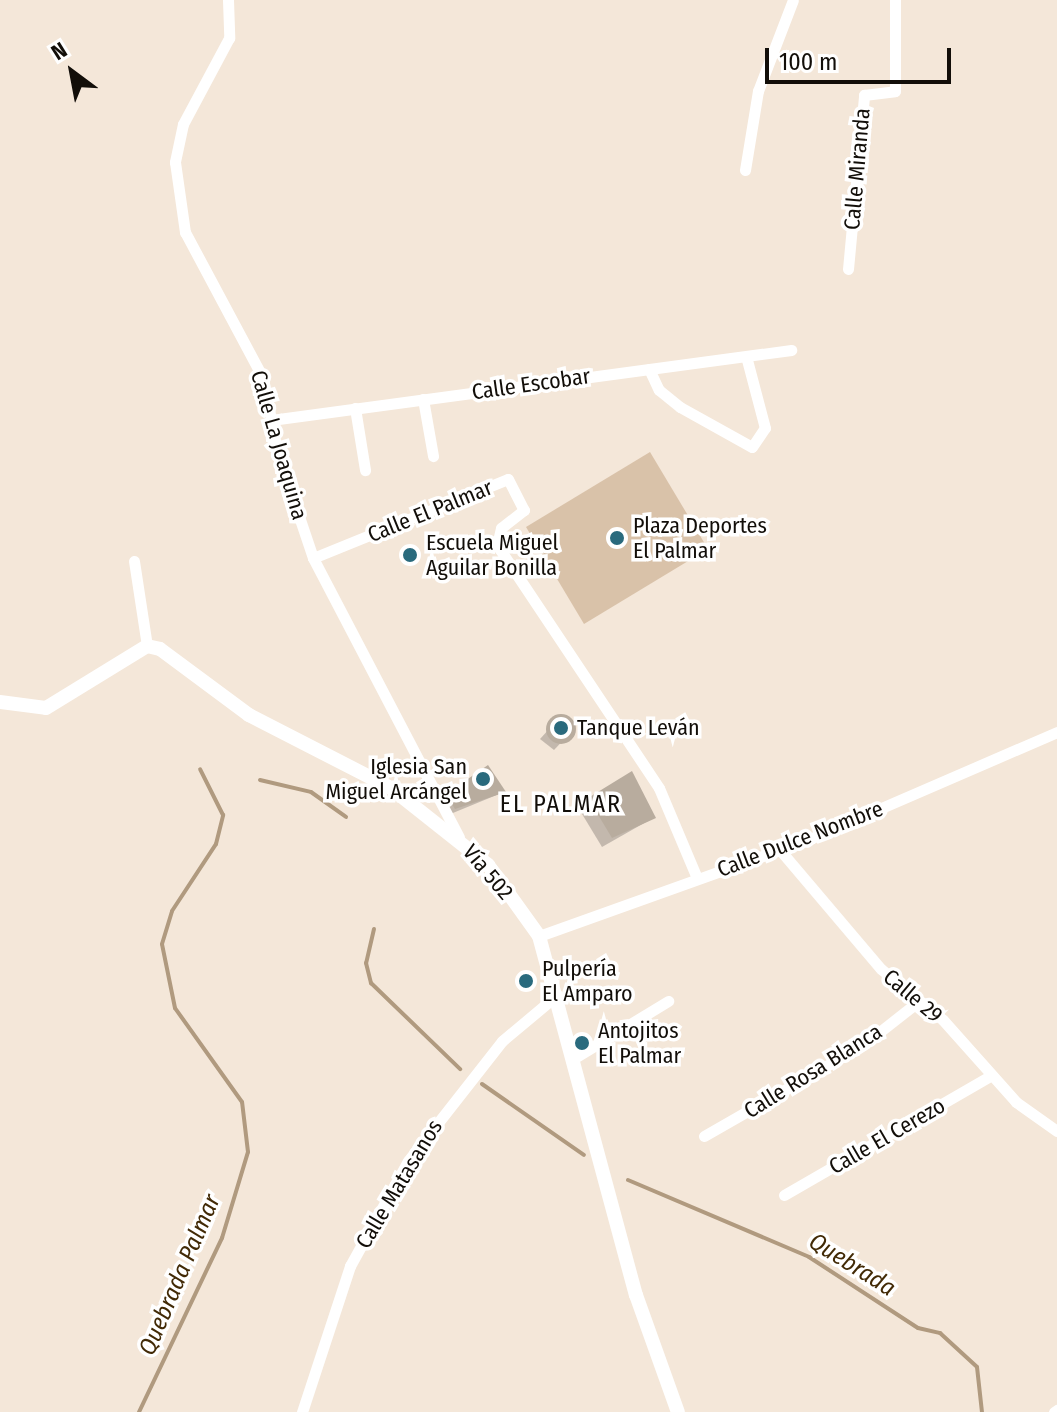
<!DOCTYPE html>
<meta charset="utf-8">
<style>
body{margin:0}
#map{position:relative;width:1057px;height:1412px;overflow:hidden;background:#f4e7d9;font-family:"Fira Sans Condensed",sans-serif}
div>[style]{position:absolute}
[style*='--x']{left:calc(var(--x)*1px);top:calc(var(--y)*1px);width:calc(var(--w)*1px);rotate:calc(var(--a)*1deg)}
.green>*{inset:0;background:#d9c2a9}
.shadow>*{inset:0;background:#0003}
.stream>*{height:4px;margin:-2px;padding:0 2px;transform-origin:2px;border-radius:2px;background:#b09a7f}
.building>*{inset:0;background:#b8ac9e}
.round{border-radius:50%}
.minor>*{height:11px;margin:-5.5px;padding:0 5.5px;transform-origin:5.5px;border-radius:5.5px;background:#fff}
.tertiary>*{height:14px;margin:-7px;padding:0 7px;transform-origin:7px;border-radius:7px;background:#fff}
.dots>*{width:22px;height:22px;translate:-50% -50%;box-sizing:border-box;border:4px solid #fff;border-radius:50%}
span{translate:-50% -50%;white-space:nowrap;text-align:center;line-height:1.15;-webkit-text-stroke:7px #fff;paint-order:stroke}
.street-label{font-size:22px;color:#120e09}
.poi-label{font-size:22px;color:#120e09}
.left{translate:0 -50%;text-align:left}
.right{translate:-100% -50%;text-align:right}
.neighbourhood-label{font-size:24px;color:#120e09;letter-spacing:2px}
.water-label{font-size:24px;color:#422a06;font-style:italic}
.north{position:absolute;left:32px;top:32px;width:80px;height:80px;-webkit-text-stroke:6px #fff;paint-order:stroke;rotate:328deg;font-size:22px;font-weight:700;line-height:32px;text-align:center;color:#120e09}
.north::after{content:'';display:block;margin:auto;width:28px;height:36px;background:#120e09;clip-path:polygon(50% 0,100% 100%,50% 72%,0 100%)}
.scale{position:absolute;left:765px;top:48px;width:186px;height:36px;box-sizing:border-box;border:4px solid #120e09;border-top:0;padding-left:10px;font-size:24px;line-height:28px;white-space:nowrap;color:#120e09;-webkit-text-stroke:6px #fff;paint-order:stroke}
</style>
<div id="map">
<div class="green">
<i style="clip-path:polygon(650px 452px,708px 549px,584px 624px,526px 527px)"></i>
</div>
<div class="shadow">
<i style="clip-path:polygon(560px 717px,573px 730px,554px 750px,540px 739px)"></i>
<i style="clip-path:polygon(504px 792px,448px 815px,440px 802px,447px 795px)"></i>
<i style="clip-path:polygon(589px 799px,653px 818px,602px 847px,579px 809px)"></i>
</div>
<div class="stream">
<i style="--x:260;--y:780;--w:52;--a:13.2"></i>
<i style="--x:311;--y:792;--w:43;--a:35.5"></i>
<i style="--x:374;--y:929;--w:35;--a:103"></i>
<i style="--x:366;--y:963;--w:21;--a:76"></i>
<i style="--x:371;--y:983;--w:124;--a:44"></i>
<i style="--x:482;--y:1084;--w:124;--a:34.8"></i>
<i style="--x:628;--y:1180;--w:197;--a:23"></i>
<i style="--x:809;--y:1257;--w:130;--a:33.1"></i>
<i style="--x:918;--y:1328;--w:23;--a:13"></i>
<i style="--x:940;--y:1333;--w:50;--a:42.6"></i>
<i style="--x:977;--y:1367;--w:45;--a:83.7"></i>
<i style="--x:139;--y:1412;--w:193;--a:-64.5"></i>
<i style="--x:222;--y:1238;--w:90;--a:-73.2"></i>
<i style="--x:248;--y:1152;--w:50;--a:-96.8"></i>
<i style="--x:242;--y:1102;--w:115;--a:-125.5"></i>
<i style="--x:175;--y:1008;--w:65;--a:-101.5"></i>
<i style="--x:162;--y:944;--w:34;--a:-73"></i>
<i style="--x:172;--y:911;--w:80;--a:-56.7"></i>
<i style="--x:216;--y:844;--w:30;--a:-76"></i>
<i style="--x:223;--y:815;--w:51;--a:-116.6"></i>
</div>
<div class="building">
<i class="round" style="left:546px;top:714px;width:30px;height:30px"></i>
<i style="clip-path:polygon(488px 765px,506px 792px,455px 809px,446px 794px)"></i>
<i style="clip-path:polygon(632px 771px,656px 818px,612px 838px,588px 798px)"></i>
</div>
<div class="minor">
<i style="--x:228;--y:0;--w:38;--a:88"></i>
<i style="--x:229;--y:38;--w:98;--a:118.1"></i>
<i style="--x:183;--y:124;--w:39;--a:102"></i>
<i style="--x:175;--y:162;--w:71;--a:81.9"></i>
<i style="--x:185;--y:232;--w:166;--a:61.9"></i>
<i style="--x:263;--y:378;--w:74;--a:79.1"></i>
<i style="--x:277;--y:451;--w:113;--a:71.4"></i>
<i style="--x:313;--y:558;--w:315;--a:62.4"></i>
<i style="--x:745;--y:170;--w:80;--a:-80.7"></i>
<i style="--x:758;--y:91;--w:97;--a:-69"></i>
<i style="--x:848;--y:269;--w:175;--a:-84.7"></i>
<i style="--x:864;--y:95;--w:31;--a:-7"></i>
<i style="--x:895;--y:91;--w:91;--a:-90"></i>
<i style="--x:649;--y:369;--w:23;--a:65"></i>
<i style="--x:659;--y:390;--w:27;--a:39"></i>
<i style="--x:680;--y:407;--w:82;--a:29.1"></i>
<i style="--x:752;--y:447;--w:23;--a:-56"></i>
<i style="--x:765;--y:428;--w:74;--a:-104.8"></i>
<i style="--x:423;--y:399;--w:58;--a:80"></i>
<i style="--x:355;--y:408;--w:63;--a:80.8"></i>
<i style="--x:271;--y:420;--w:525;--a:-7.67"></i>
<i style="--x:313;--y:558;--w:210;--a:-22.1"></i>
<i style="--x:508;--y:479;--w:35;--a:63"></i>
<i style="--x:524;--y:510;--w:29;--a:142"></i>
<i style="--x:501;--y:528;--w:17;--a:103"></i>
<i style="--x:497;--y:545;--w:292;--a:56.3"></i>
<i style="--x:659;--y:788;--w:98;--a:67.1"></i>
<i style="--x:134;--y:561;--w:86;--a:81.3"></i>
<i style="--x:780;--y:850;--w:156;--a:49.7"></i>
<i style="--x:881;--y:969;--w:80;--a:39.4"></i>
<i style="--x:943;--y:1020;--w:110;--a:48.3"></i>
<i style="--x:1016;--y:1102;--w:50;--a:35.3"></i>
<i style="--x:539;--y:936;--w:290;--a:-19.7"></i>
<i style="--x:812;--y:838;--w:267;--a:-23.4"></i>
<i style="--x:576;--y:1057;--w:108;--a:-31.3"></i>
<i style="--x:704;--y:1136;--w:183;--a:-29.8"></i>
<i style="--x:863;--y:1045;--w:71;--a:-38.2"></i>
<i style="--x:784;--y:1195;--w:238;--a:-30"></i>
<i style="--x:302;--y:1412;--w:154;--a:-71.8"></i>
<i style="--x:350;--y:1266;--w:120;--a:-61.1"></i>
<i style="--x:408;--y:1161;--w:152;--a:-51.9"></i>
<i style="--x:502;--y:1041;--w:72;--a:-39.9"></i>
<i style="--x:1054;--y:1412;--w:4;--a:-34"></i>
</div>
<div class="tertiary">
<i style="--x:0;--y:702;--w:46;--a:7.4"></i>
<i style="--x:46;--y:708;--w:119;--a:-31.5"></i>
<i style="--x:147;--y:646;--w:13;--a:13"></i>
<i style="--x:160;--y:649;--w:111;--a:36.6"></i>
<i style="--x:249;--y:715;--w:160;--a:27.2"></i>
<i style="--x:391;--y:788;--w:124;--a:38.4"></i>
<i style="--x:488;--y:865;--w:87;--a:54.3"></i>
<i style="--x:539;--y:936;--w:372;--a:74.9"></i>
<i style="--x:636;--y:1295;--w:124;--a:70.3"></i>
</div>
<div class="dots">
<i style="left:617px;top:538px;background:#296a7d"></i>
<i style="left:410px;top:555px;background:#296a7d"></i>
<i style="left:561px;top:728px;background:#296a7d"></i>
<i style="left:483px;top:779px;background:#296a7d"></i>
<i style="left:526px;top:981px;background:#296a7d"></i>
<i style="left:582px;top:1043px;background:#296a7d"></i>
</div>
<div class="street-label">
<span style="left:857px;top:169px;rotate:-85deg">Calle Miranda</span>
<span style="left:531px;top:384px;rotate:-8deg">Calle Escobar</span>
<span style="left:279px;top:445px;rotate:74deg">Calle La Joaquina</span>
<span style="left:430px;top:511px;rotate:-22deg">Calle El Palmar</span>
<span style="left:800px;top:839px;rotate:-21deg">Calle Dulce Nombre</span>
<span style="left:488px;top:872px;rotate:50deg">Vía 502</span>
<span style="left:913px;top:996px;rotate:40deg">Calle 29</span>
<span style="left:813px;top:1071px;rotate:-32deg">Calle Rosa Blanca</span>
<span style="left:887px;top:1136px;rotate:-30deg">Calle El Cerezo</span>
<span style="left:399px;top:1184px;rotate:-59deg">Calle Matasanos</span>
</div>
<div class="poi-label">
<span class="left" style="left:633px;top:538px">Plaza Deportes<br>El Palmar</span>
<span class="left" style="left:426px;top:555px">Escuela Miguel<br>Aguilar Bonilla</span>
<span class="left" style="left:577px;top:728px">Tanque Leván</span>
<span class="right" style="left:467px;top:779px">Iglesia San<br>Miguel Arcángel</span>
<span class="left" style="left:542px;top:981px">Pulpería<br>El Amparo</span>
<span class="left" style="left:598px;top:1043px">Antojitos<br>El Palmar</span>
</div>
<div class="neighbourhood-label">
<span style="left:561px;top:805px">EL PALMAR</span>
</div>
<div class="water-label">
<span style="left:852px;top:1265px;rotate:32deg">Quebrada</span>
<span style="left:180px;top:1275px;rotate:-67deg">Quebrada Palmar</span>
</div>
<div class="north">N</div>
<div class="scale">100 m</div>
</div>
